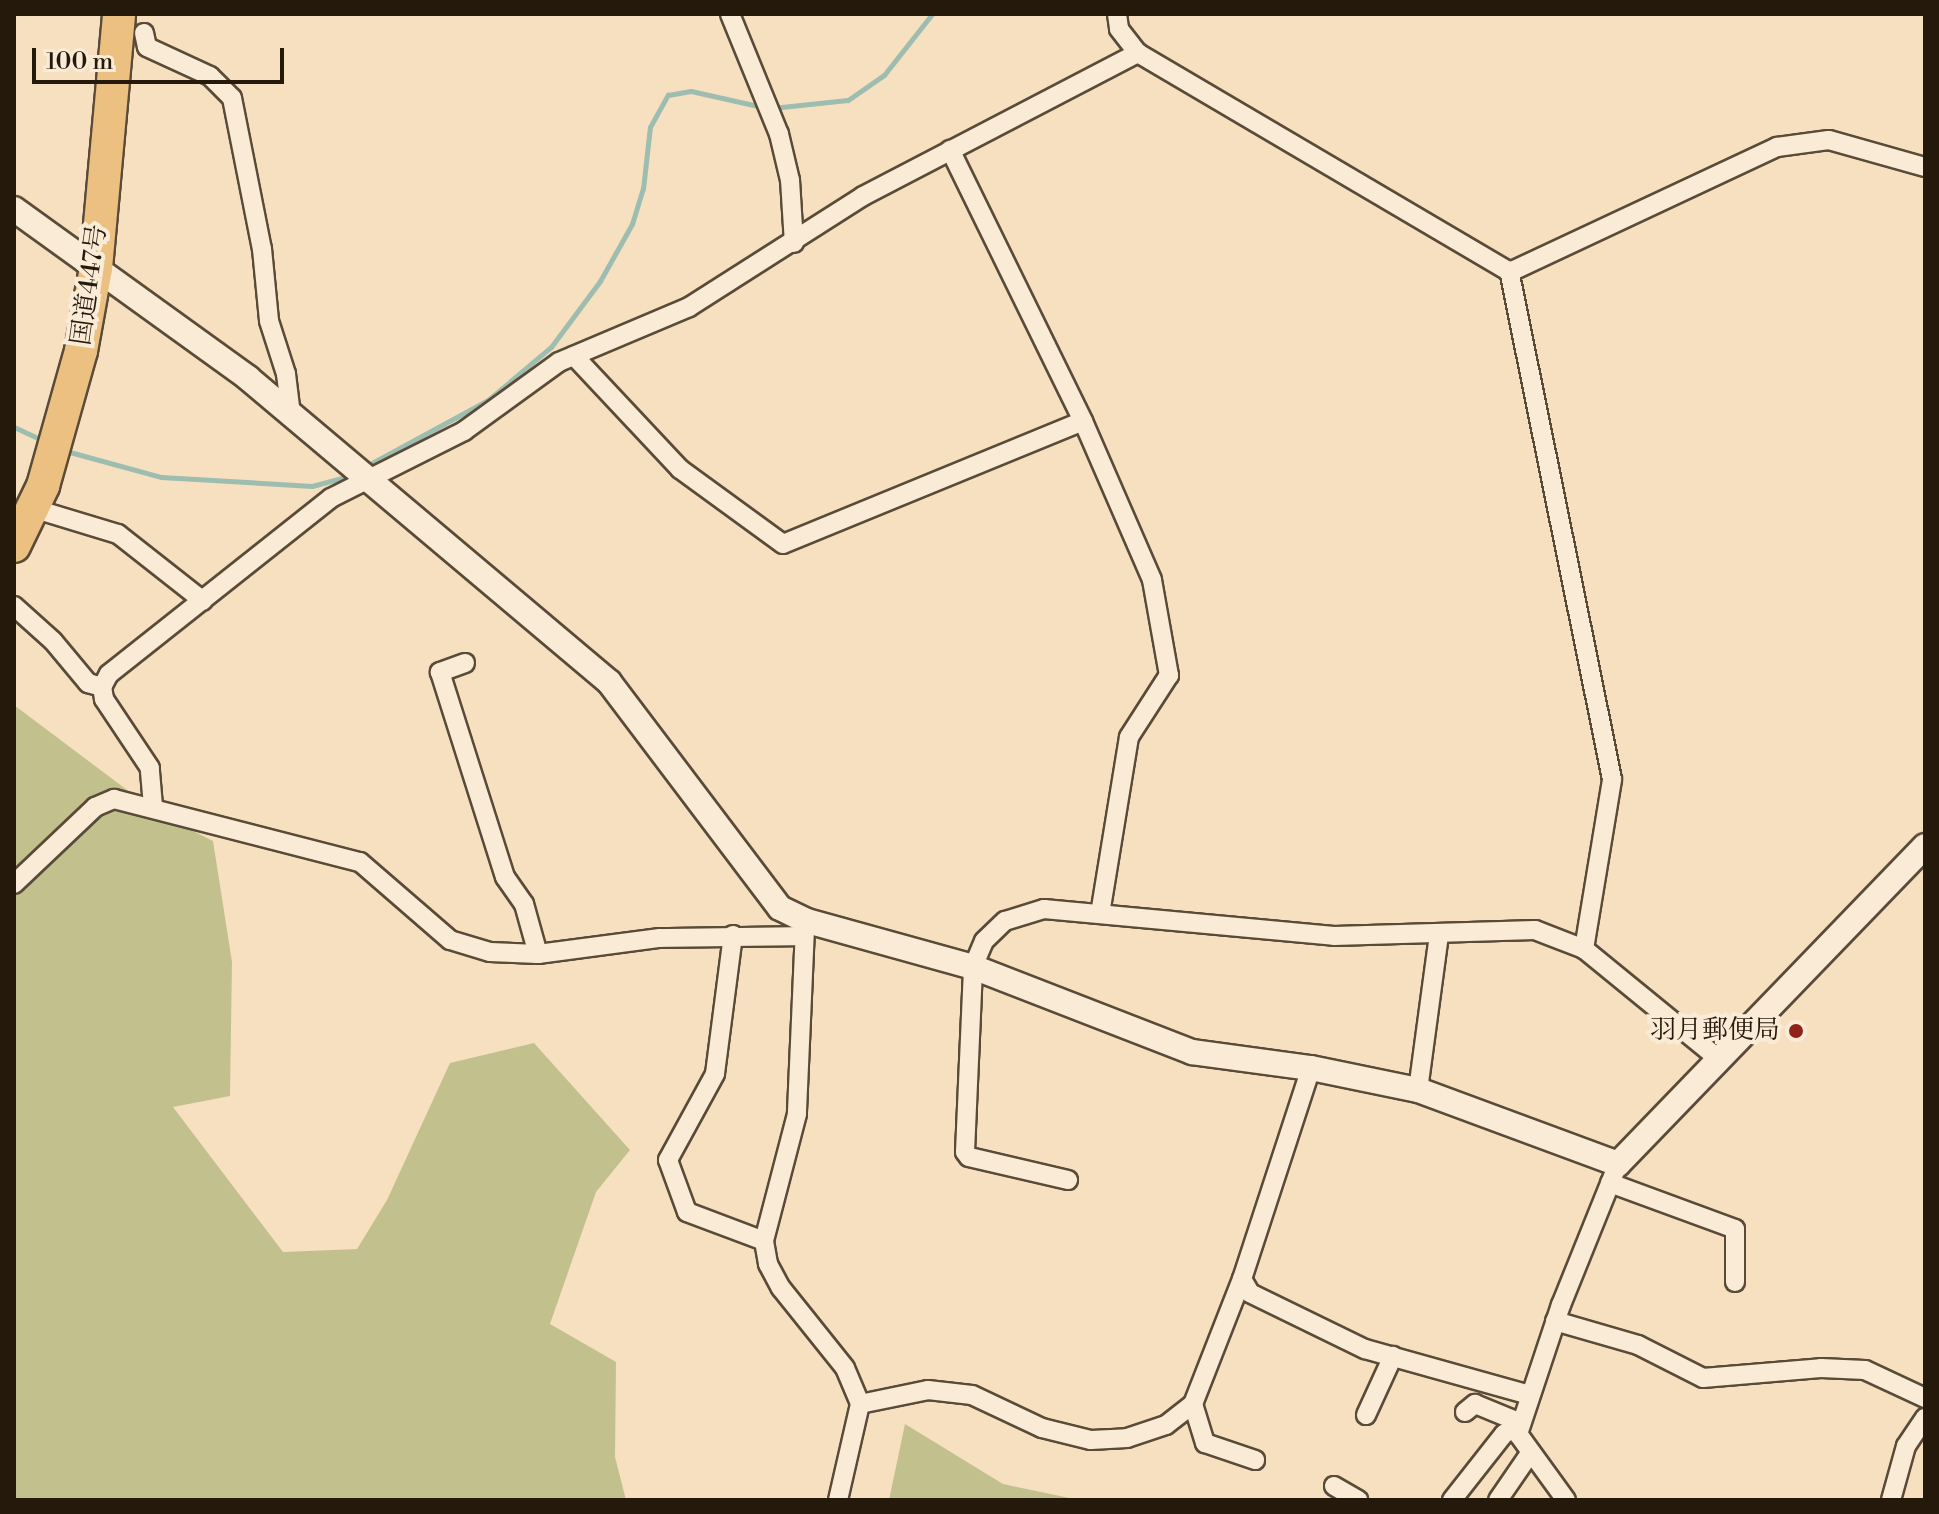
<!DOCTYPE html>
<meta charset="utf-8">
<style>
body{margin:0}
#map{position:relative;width:1939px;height:1514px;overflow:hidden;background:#f7e0c0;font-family:"Libre Bodoni","Noto Serif JP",serif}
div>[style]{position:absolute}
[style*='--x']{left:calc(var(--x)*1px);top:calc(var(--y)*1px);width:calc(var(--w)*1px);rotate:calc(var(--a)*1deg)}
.green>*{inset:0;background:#c2c18e}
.stream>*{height:5px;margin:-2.5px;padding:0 2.5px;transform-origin:2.5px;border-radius:2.5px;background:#9dbdb0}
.roads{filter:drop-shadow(2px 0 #594b38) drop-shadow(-2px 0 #594b38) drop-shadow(0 2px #594b38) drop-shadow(0 -2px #594b38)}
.street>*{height:18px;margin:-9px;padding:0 9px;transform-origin:9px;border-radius:9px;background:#faebd6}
.secondary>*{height:24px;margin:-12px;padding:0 12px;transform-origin:12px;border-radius:12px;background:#faebd6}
.highway>*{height:32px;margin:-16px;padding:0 16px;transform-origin:16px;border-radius:16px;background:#ecc080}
.dots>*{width:22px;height:22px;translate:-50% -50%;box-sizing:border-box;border:4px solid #faebd6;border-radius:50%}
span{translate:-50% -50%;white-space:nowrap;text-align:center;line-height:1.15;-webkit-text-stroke:8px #faebd6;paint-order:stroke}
.street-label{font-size:26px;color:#24190b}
.poi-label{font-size:26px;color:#24190b}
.right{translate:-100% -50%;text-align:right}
.frame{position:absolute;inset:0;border:16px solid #24190b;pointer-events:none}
.scale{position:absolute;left:32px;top:48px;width:252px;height:36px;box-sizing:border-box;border:4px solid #24190b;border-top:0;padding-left:10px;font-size:24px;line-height:28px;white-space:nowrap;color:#24190b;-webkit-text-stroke:6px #faebd6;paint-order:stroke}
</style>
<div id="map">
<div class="green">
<i style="clip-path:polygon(14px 705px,159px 814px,213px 841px,232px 962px,230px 1096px,173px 1107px,283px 1252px,357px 1249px,387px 1200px,450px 1063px,534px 1043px,630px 1150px,596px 1192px,550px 1324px,616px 1362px,615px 1457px,626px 1500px,14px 1500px)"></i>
<i style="clip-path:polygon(905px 1424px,1003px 1484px,1079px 1500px,889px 1500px)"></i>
</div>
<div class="stream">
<i style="--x:772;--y:108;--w:76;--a:-6"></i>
<i style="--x:848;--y:100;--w:44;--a:-34.8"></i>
<i style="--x:884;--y:75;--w:78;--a:-51.8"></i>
<i style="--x:14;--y:427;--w:35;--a:25"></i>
<i style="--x:66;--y:451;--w:98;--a:15.3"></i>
<i style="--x:161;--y:477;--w:151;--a:3.4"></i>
<i style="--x:312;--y:486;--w:35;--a:-15"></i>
<i style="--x:372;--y:463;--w:132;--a:-28.5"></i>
<i style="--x:488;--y:400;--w:82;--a:-40.1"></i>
<i style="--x:551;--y:347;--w:82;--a:-53.4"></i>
<i style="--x:600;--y:281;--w:65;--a:-60.7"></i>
<i style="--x:632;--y:224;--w:37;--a:-73"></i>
<i style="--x:643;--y:189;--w:62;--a:-83.6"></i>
<i style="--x:650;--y:127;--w:37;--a:-61"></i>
<i style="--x:668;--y:95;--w:23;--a:-10"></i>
<i style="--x:691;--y:91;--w:73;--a:12.7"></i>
</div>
<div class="roads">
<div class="street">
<i style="--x:730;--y:14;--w:130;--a:67.8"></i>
<i style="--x:779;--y:134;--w:47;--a:76.6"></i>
<i style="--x:790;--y:180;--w:63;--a:86.4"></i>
<i style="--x:1117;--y:14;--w:15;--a:82"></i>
<i style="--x:1119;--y:29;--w:31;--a:52"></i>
<i style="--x:1138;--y:53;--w:432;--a:30.5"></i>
<i style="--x:1510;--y:272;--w:295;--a:-25.1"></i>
<i style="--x:1777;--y:147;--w:52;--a:-7.7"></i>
<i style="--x:1829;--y:140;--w:100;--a:15.7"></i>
<i style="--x:144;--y:33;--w:14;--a:78"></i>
<i style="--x:147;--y:47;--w:69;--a:24.7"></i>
<i style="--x:210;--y:76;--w:31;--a:45"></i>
<i style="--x:232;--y:98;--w:154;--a:78.8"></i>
<i style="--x:262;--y:249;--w:72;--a:84.4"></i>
<i style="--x:269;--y:321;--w:56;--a:72.2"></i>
<i style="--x:286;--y:374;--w:41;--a:83"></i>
<i style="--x:574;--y:356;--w:155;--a:46.8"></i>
<i style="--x:680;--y:469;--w:127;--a:36.1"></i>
<i style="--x:783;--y:544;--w:324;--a:-22.3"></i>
<i style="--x:1083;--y:421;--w:302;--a:-116.1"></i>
<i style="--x:1083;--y:421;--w:173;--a:66.5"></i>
<i style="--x:1152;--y:580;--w:97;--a:79.9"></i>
<i style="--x:1169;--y:675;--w:74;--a:122.8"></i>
<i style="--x:1129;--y:737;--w:179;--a:99.3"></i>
<i style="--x:32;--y:508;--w:90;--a:16.8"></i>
<i style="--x:118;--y:534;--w:108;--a:38.2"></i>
<i style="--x:14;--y:606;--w:52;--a:41.9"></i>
<i style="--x:53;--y:641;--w:55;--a:50.2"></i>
<i style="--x:88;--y:683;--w:15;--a:16"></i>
<i style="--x:465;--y:663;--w:27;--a:160"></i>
<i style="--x:440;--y:672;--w:215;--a:72.4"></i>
<i style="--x:505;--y:877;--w:33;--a:55"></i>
<i style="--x:524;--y:904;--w:52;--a:74.4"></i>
<i style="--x:153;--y:806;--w:38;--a:-95"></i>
<i style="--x:150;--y:768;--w:83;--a:-123.7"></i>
<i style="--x:104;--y:699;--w:12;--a:-99"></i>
<i style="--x:102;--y:687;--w:15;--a:-62"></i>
<i style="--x:109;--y:674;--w:283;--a:-38.4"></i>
<i style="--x:331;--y:498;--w:149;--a:-26.7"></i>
<i style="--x:464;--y:431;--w:117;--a:-36"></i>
<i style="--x:559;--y:362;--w:141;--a:-22.9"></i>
<i style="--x:689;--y:307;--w:206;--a:-32.5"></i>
<i style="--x:863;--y:196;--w:310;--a:-27.5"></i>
<i style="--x:14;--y:884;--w:112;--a:-43.5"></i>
<i style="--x:95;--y:807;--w:21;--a:-23"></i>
<i style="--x:114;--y:799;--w:254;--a:14.4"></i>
<i style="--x:360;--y:862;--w:119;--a:40.9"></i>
<i style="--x:450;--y:940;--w:42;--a:16.7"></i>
<i style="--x:490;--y:952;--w:48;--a:2.4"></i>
<i style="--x:538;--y:954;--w:123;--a:-7.5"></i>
<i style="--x:660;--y:938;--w:142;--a:-0.8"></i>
<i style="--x:805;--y:928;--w:186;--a:92.5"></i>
<i style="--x:797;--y:1114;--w:131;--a:104.6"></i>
<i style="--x:764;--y:1241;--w:23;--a:80"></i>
<i style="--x:768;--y:1264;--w:27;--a:62"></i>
<i style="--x:781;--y:1288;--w:102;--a:51.3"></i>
<i style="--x:845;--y:1368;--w:39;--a:67"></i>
<i style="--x:860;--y:1404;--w:98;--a:102.9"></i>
<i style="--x:733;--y:935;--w:140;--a:97.4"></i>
<i style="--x:715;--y:1074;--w:98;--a:118.7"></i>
<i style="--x:668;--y:1160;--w:55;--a:69.9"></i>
<i style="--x:687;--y:1212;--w:82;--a:20.6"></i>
<i style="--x:1584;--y:949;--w:174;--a:39.2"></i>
<i style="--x:1311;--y:1068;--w:222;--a:108.1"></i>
<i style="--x:1242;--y:1279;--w:16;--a:60"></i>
<i style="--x:1250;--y:1293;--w:128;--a:26"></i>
<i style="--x:1365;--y:1349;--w:171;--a:15.6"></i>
<i style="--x:1418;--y:1090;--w:156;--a:-82.3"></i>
<i style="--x:1068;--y:1180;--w:102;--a:-166.9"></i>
<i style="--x:969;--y:1157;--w:6;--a:-129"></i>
<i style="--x:965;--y:1152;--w:185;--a:-87.5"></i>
<i style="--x:973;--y:967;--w:28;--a:-67"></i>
<i style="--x:984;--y:941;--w:29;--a:-44"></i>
<i style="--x:1005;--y:921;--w:41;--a:-17.1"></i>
<i style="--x:1044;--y:909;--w:291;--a:5.3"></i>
<i style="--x:1334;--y:936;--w:201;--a:-1.7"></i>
<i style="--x:1535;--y:930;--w:53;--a:21.2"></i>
<i style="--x:1584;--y:949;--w:172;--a:-80.6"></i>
<i style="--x:1612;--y:779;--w:519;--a:-101.44"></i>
<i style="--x:1610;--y:1183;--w:133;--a:20.2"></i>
<i style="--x:1735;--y:1229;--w:53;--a:90"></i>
<i style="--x:1555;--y:1321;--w:86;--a:16.1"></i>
<i style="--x:1638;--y:1345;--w:73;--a:26.9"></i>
<i style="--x:1703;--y:1378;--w:118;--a:-4.8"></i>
<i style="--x:1821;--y:1368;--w:44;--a:2.6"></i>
<i style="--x:1865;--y:1370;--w:66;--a:25"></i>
<i style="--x:860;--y:1404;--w:69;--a:-11.6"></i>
<i style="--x:928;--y:1390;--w:44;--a:6.5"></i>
<i style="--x:972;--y:1395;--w:77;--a:25.2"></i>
<i style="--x:1042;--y:1428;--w:50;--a:13.8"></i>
<i style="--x:1091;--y:1440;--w:36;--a:-3"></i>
<i style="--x:1127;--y:1438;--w:41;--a:-18.4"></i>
<i style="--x:1166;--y:1425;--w:34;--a:-38"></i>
<i style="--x:1193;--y:1404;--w:134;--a:-68.6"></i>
<i style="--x:1193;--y:1404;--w:41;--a:72.9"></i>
<i style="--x:1205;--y:1443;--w:53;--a:18.8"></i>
<i style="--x:1465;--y:1412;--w:13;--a:-39"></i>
<i style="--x:1475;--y:1404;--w:50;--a:22.4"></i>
<i style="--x:1366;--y:1415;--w:65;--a:-65.4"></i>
<i style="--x:1334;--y:1486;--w:28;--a:30"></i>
<i style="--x:1452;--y:1500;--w:84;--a:-51.8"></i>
<i style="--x:1504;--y:1434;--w:20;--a:-33"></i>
<i style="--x:1498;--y:1500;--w:58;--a:-55.5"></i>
<i style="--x:1566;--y:1500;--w:82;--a:-126"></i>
<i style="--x:1518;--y:1434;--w:136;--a:-71.6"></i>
<i style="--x:1561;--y:1305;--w:152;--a:-68"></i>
<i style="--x:1891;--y:1500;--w:56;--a:-74.5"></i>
<i style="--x:1906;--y:1446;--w:34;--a:-56"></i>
</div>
<div class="secondary">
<i style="--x:14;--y:209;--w:289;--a:35.8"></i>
<i style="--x:248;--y:378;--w:472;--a:40.1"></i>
<i style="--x:609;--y:682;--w:283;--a:52.9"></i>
<i style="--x:780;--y:908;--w:30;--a:26"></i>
<i style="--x:807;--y:921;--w:172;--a:15.5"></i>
<i style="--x:973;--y:967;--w:235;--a:21.2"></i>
<i style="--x:1192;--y:1052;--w:120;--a:7.7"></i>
<i style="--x:1311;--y:1068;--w:109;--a:11.6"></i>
<i style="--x:1418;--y:1090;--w:213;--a:20.3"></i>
<i style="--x:1618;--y:1164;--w:442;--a:-46"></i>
</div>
<div class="highway">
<i style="--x:14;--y:546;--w:67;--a:-64.2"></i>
<i style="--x:43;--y:486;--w:140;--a:-74.3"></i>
<i style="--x:81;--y:351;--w:84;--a:-79.8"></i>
<i style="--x:96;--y:268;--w:255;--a:-84.8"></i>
</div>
</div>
<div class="dots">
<i style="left:1796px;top:1031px;background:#8f2418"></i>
</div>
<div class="street-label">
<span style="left:90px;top:285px;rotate:-82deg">国道447号</span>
</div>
<div class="poi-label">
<span class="right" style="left:1780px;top:1031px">羽月郵便局</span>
</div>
<div class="frame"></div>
<div class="scale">100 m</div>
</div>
